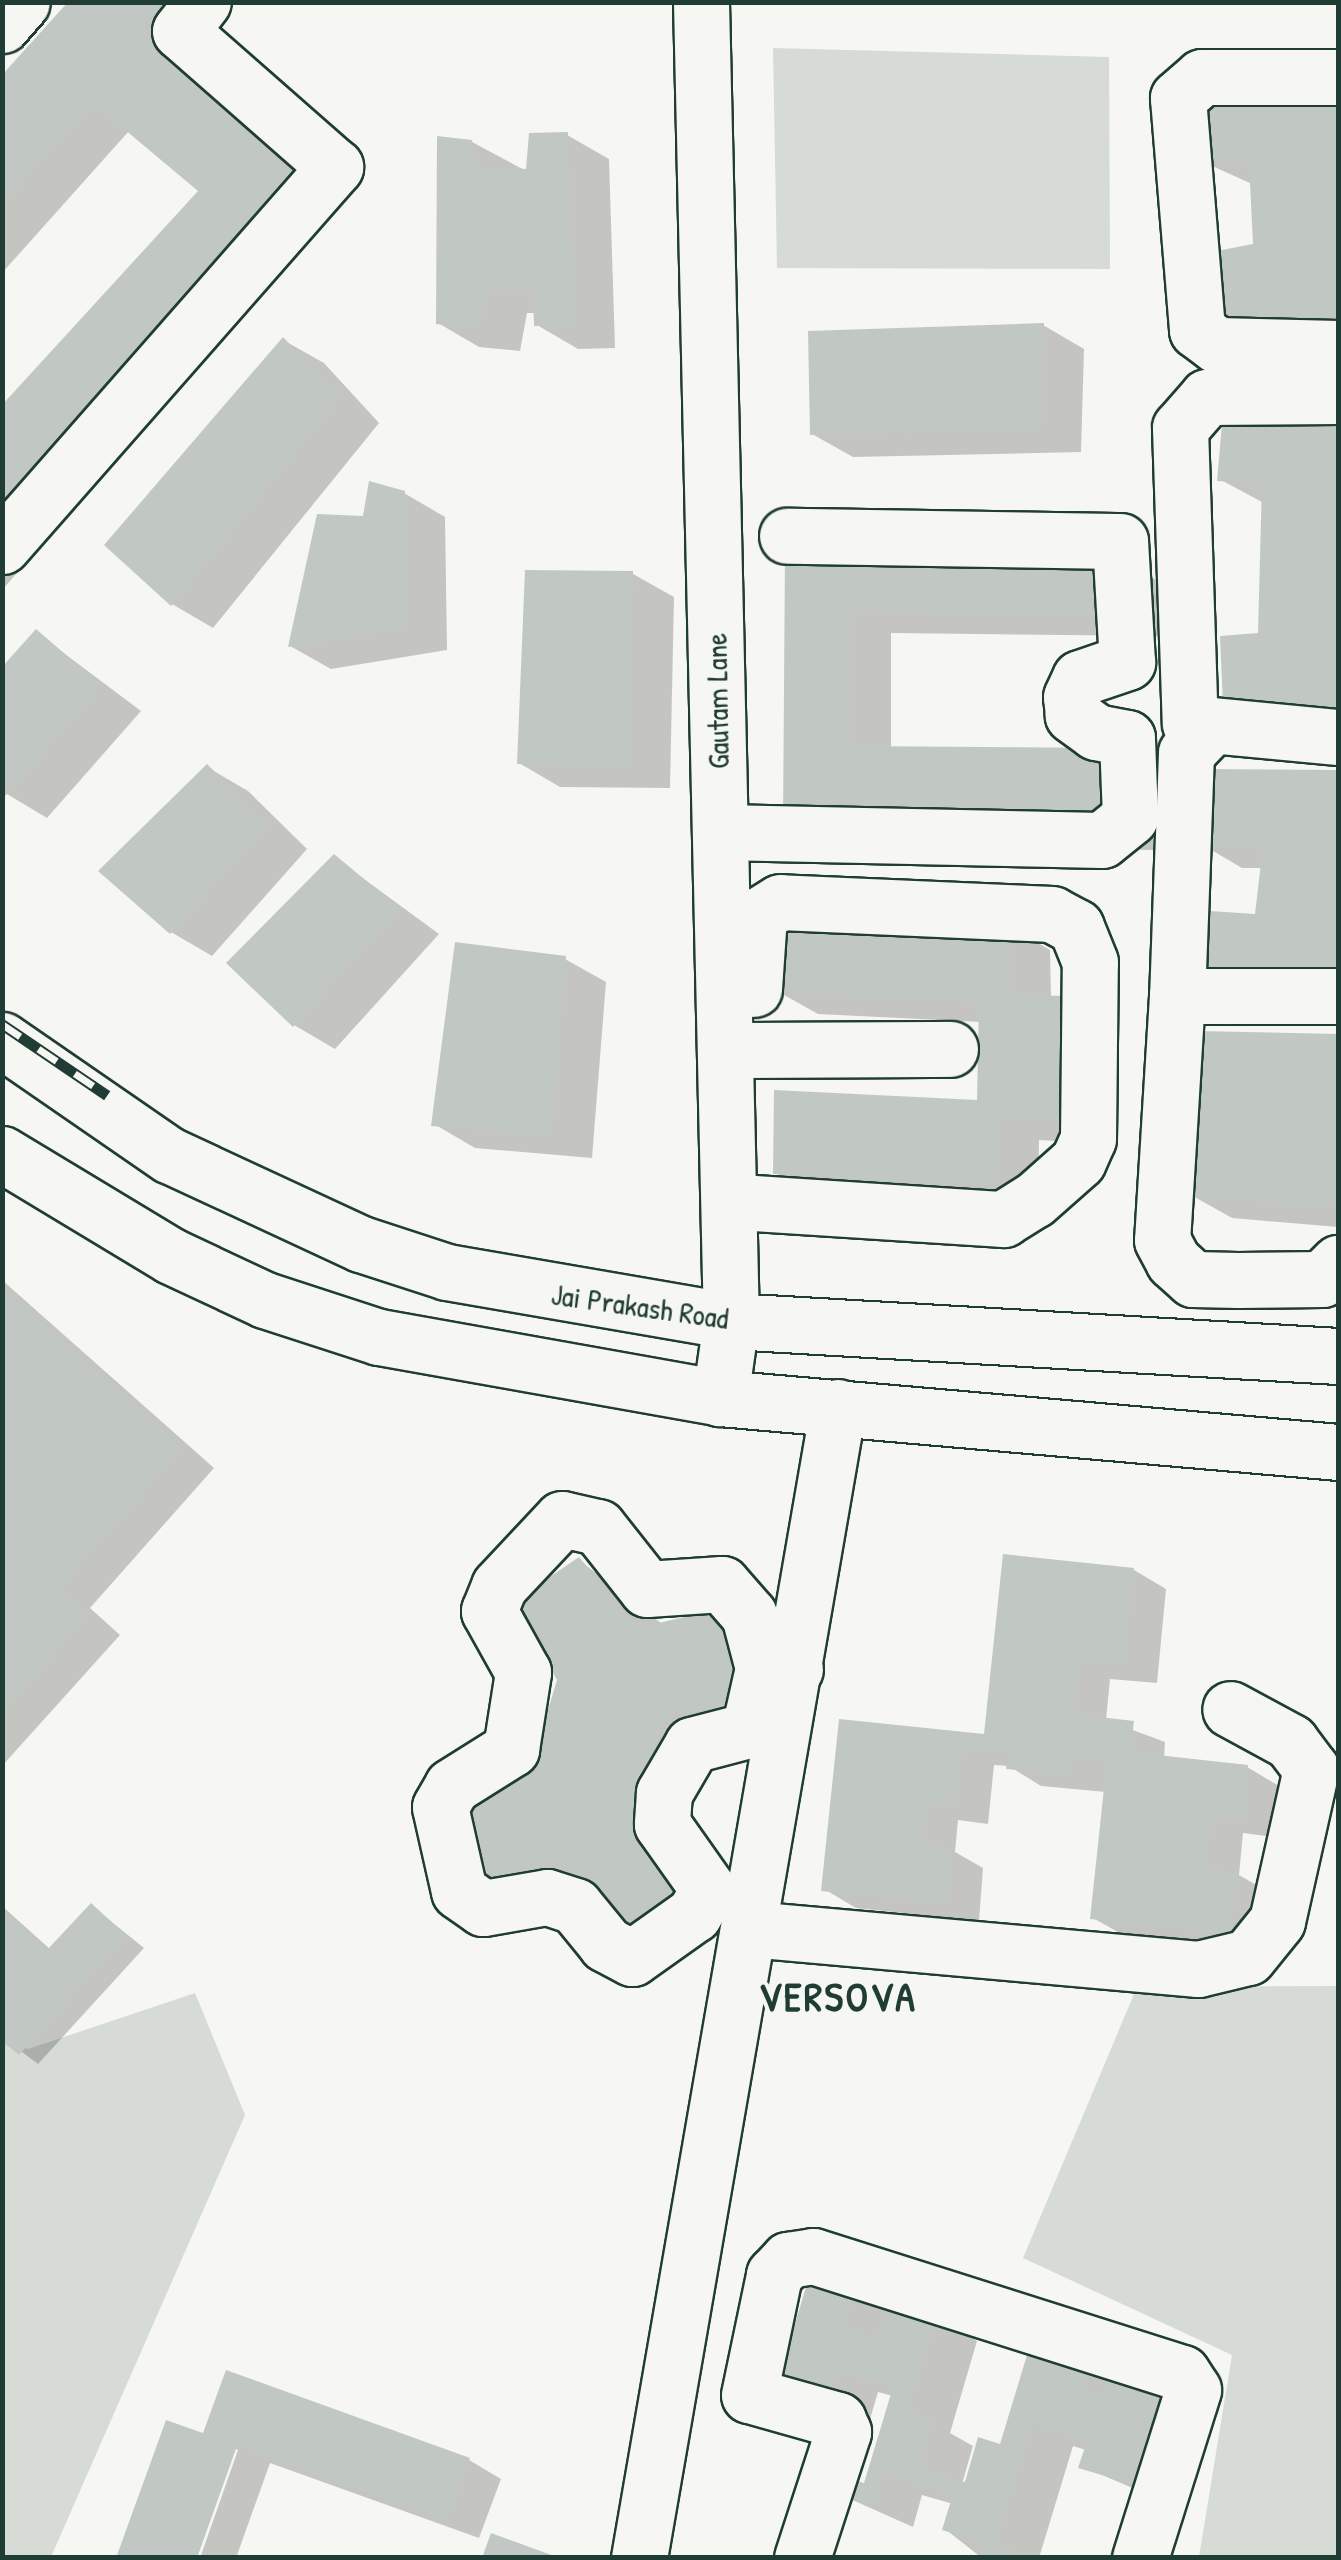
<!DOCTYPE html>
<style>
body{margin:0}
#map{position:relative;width:1341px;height:2560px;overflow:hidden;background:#f6f6f2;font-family:"Patrick Hand",sans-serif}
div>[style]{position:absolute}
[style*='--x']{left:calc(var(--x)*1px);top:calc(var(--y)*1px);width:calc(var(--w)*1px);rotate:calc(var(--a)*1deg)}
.green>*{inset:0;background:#d6dbd6}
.shadow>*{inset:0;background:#0003}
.building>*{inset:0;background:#c1c8c3}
.roads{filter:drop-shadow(2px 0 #1f3d34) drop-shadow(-2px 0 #1f3d34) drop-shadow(0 2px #1f3d34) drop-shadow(0 -2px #1f3d34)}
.minor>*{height:55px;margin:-27.5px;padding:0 27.5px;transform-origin:27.5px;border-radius:27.5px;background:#f6f6f2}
.major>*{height:55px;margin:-27.5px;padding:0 27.5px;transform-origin:27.5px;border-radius:27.5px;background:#f6f6f2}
.rail>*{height:11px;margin-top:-5.5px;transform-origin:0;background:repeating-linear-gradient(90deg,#f6f6f2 0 22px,#1f3d34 0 44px);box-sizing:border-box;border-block:2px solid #1f3d34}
span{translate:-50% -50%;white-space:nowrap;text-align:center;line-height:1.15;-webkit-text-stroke:8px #f6f6f2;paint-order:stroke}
.street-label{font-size:30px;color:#1f3d34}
.district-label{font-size:40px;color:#1f3d34;font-weight:700;letter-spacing:2.5px}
.frame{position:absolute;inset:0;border:5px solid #1f3d34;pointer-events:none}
</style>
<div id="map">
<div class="green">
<i style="clip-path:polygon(773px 48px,1109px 57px,1110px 269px,777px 268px)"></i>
<i style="clip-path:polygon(1338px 1986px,1338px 2557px,1199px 2557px,1232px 2355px,1023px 2258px,1137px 1987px)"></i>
<i style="clip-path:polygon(195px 1993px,245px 2115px,51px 2557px,3px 2558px,3px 2037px,28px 2049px)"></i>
</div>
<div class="shadow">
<i style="clip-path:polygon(71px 2px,228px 2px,177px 57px,340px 207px,2px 590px,2px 409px,201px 191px,129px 131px,2px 273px,2px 79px)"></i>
<i style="clip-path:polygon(1338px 90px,1338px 347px,1256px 246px,1252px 184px,1199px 160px)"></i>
<i style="clip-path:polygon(567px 135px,609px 159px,615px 348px,578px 349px,537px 325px,536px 313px,527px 313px,520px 351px,479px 347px,438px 323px,472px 142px,528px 172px)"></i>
<i style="clip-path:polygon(1043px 325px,1084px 349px,1081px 452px,853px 457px,812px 434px)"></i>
<i style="clip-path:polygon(283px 340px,324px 363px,379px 423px,213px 628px,172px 604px)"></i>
<i style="clip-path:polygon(1338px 408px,1338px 728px,1266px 727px,1264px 503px,1219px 479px)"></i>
<i style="clip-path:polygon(404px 493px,445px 517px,447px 650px,331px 669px,290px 646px,366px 518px)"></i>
<i style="clip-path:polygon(787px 553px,1117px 557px,1158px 581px,1157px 636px,891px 633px,891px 748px,1154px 774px,1153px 850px,827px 846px)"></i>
<i style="clip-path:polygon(633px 574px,674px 597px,670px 788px,560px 787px,519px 763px)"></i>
<i style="clip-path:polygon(37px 633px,141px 711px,47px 818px,2px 791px,2px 670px)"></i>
<i style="clip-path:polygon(207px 767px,248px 791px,307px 849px,212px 956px,171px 932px)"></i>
<i style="clip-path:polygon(1204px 771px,1338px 773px,1338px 1004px,1257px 916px,1263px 868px,1242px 868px,1201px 844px)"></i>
<i style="clip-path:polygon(334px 857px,439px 934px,335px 1049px,294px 1025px)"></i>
<i style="clip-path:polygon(1009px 926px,1050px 950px,1051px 998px,1108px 1144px,1039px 1140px,1038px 1208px,817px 1197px,776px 1173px,980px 1103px,981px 1022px,818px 1014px,777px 991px)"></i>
<i style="clip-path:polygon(565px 959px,606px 982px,592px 1158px,475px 1148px,434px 1124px)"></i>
<i style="clip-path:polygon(1200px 1034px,1338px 1036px,1338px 1227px,1232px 1218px,1191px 1195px)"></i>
<i style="clip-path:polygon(2px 1280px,214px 1468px,90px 1608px,120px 1635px,2px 1766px)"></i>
<i style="clip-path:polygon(579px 1560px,791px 1723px,705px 1740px,673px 1843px,723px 1906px,668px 1953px,520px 1914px,530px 1777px,560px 1680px)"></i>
<i style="clip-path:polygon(1134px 1570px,1166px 1589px,1157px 1683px,1110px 1679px,1106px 1720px,1165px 1742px,1164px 1758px,1247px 1767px,1279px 1786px,1275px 1837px,1243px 1833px,1239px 1875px,1270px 1893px,1263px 1951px,1125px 1936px,1093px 1918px,1106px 1792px,1041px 1786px,1009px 1766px,994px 1765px,988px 1824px,958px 1820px,955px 1852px,983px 1868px,979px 1921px,856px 1908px,824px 1889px,841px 1722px,987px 1737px)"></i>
<i style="clip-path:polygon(2px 1906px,51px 1950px,92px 1906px,144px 1948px,38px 2064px,2px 2037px)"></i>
<i style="clip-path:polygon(855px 2293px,887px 2312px,936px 2317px,977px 2341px,950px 2433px,973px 2446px,962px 2484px,1002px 2448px,1033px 2345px,1110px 2374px,1177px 2507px,1081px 2466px,1086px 2450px,1073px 2446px,1039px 2558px,982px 2558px,945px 2529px,953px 2504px,922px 2495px,913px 2527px,830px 2490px,866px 2486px,893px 2396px,878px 2392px,868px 2426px,790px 2392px)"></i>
<i style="clip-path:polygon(204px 2436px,469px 2460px,501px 2479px,479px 2538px,270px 2463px,236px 2558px,200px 2558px,238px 2450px)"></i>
</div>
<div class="building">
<i style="clip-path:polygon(68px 2px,165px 2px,138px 32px,301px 182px,2px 521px,2px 405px,198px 191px,93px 103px,2px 204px,2px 75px)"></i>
<i style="clip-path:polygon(1338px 88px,1338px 325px,1209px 324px,1206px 253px,1253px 244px,1249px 162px,1197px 161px,1197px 90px)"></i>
<i style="clip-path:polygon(568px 132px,575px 326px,534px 326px,533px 290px,486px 291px,480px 329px,436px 324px,437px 136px,472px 140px,475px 167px,526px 169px,529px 133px)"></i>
<i style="clip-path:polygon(1044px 323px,1041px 430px,810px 435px,808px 331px)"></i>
<i style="clip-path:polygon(283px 337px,340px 398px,171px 606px,104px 545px)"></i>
<i style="clip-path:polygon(1224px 401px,1338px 406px,1338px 707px,1223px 704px,1220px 636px,1258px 633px,1262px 483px,1217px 481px)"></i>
<i style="clip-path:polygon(369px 481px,405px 491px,407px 628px,288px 647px,317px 514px,363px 516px)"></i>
<i style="clip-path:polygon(785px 551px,1118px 555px,1117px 614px,851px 611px,850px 746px,1113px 748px,1113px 828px,783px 824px)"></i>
<i style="clip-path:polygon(525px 570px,633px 571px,630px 766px,517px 764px)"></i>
<i style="clip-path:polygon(36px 629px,102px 686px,5px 796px,2px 667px)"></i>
<i style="clip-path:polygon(207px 764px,268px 824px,170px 934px,98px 871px)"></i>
<i style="clip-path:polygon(1201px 769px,1338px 770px,1338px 981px,1191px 985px,1196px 910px,1255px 914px,1263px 846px,1198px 846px)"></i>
<i style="clip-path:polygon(334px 854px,400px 909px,293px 1027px,226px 963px)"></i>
<i style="clip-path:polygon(778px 919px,1010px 924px,1010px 995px,1070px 996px,1068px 1122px,999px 1118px,998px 1186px,773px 1174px,774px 1090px,977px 1100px,979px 1002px,775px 992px)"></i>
<i style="clip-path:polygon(455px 942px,566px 956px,552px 1136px,431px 1126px)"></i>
<i style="clip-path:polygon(1197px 1031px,1338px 1034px,1338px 1208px,1189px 1196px)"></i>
<i style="clip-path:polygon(2px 1288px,183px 1448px,59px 1588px,89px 1615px,2px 1712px)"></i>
<i style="clip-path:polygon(1003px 1554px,1134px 1568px,1125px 1666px,1078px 1661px,1073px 1714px,1134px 1721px,1130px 1752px,1248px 1765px,1243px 1820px,1211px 1816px,1206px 1869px,1238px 1872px,1231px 1934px,1090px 1919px,1107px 1760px,1073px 1757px,1072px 1775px,1006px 1769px,1008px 1752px,962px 1748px,956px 1807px,926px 1803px,922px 1844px,952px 1847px,947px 1904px,821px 1891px,839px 1719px,984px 1734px)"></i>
<i style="clip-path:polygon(579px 1557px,637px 1628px,728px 1607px,752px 1701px,664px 1717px,633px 1817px,684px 1882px,625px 1931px,564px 1861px,477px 1892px,454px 1802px,528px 1775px,557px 1680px,513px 1602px)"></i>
<i style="clip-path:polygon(91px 1903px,127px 1936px,19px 2055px,2px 2041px,2px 1908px,47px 1950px)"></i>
<i style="clip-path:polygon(809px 2277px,856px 2291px,844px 2328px,876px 2338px,887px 2301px,937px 2315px,908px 2412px,933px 2420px,919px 2469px,965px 2482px,978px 2437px,1000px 2444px,1031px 2342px,1090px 2359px,1080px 2391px,1100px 2397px,1111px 2363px,1168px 2379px,1136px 2485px,1078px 2468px,1087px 2441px,1032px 2424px,996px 2543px,1025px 2558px,980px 2558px,984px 2543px,942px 2530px,953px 2494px,881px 2473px,872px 2505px,827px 2491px,832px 2474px,864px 2483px,893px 2387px,837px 2370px,826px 2404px,778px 2381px)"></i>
<i style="clip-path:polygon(226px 2370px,470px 2458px,447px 2521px,237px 2446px,197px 2558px,116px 2558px,166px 2420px,203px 2433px)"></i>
<i style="clip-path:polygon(491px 2533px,557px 2557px,557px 2558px,482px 2558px)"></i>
</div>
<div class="roads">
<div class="minor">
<i style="--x:701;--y:2;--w:1319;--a:88.7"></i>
<i style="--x:731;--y:1321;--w:78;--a:98.1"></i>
<i style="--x:2;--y:25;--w:30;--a:-49"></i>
<i style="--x:1338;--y:77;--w:136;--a:180"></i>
<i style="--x:1202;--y:77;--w:32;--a:139"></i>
<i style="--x:1178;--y:98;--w:233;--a:85.3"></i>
<i style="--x:1197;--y:330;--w:25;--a:37"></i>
<i style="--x:1217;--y:345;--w:121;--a:1.4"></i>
<i style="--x:1338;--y:396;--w:131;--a:179.6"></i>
<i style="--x:1207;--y:397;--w:41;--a:131.1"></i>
<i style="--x:1180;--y:428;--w:295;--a:88.1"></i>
<i style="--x:1190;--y:723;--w:149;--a:5.4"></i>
<i style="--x:2;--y:546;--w:505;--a:-48.7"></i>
<i style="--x:335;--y:167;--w:206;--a:-138.7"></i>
<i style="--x:180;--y:31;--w:37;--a:-52"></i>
<i style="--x:1207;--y:731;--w:30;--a:134"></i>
<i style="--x:1186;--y:753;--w:243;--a:92.1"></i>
<i style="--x:1177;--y:996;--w:161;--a:0"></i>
<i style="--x:720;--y:832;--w:382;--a:1.2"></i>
<i style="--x:1102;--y:840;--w:36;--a:-39"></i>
<i style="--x:1130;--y:817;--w:79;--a:-92.2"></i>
<i style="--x:1127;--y:738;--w:32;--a:-169"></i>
<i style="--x:1096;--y:732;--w:29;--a:-144"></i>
<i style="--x:1073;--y:715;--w:18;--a:-96"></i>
<i style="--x:1071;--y:697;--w:21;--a:-65"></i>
<i style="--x:1080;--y:678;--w:50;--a:-18.8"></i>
<i style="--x:1127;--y:662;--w:121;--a:-93.3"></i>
<i style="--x:1120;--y:541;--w:333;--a:-179.1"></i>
<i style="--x:1177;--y:996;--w:244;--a:93.5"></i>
<i style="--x:1162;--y:1240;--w:24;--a:62"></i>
<i style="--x:1173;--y:1261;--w:27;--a:42"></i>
<i style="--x:1193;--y:1279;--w:45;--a:1.3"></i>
<i style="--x:1238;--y:1280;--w:84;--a:-0.7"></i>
<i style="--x:1322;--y:1279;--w:23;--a:-45"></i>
<i style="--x:725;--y:1050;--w:225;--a:-0.3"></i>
<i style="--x:754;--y:1203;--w:250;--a:3.7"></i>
<i style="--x:1003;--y:1219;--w:36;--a:-32"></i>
<i style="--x:1034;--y:1200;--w:59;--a:-41.6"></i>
<i style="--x:1078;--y:1161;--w:24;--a:-66"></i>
<i style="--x:1088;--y:1139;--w:177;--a:-89.4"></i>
<i style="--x:1090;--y:962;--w:38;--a:-112"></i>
<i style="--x:1076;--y:927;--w:27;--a:-152"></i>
<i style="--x:1052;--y:914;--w:272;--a:-177.5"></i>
<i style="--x:780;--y:902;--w:25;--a:148"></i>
<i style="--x:759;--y:915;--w:74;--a:93.9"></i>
<i style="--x:763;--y:1668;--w:64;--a:102.7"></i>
<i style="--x:749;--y:1730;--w:59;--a:165.3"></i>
<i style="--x:692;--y:1745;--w:56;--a:120.3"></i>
<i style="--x:664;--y:1793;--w:31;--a:94"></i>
<i style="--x:662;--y:1824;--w:80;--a:54.7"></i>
<i style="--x:708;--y:1889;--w:29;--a:119"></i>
<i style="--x:694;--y:1914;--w:76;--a:144.6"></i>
<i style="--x:632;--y:1958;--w:30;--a:-152"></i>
<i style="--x:606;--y:1944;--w:49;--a:-129.2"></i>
<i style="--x:575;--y:1906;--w:29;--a:-162"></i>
<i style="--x:547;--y:1897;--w:65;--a:170.2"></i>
<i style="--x:483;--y:1908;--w:29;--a:-145"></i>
<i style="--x:459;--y:1891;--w:86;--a:-102.7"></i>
<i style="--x:440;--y:1807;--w:24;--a:-60"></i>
<i style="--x:452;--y:1786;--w:70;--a:-32.1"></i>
<i style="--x:511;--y:1749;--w:78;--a:-81.1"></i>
<i style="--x:523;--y:1672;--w:70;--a:-119.1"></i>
<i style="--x:489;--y:1611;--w:27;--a:-68"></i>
<i style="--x:499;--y:1586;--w:92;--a:-46.8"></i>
<i style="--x:562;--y:1519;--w:37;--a:13"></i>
<i style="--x:598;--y:1527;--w:79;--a:51.7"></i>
<i style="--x:647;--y:1589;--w:75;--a:-3.8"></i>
<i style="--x:722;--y:1584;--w:41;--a:48.9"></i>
<i style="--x:749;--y:1615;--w:55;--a:75.2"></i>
<i style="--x:763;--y:1668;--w:32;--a:2"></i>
<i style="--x:750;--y:1929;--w:450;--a:5.1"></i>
<i style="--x:1198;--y:1969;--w:51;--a:-13.5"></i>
<i style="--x:1248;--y:1957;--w:46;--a:-51.1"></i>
<i style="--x:1277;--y:1921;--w:156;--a:-77.4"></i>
<i style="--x:1311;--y:1769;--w:34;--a:-127"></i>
<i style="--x:1291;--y:1742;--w:69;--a:-151.6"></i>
<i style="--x:639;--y:2558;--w:1168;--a:-80.19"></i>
<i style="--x:802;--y:2558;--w:133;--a:-72"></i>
<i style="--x:843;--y:2432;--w:13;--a:-113"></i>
<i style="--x:838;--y:2420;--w:92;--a:-164.3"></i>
<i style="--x:749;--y:2395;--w:123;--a:-78.2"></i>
<i style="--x:774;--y:2275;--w:21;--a:-47"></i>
<i style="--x:788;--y:2260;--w:25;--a:-9"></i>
<i style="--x:813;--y:2256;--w:387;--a:17.6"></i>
<i style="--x:1182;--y:2373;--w:20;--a:57"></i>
<i style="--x:1193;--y:2390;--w:176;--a:107.5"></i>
</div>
<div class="major">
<i style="--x:2;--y:1040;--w:203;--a:34.6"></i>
<i style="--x:169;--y:1155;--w:212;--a:24.9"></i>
<i style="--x:361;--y:1244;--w:90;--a:18"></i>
<i style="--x:447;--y:1272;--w:288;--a:9.8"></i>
<i style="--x:731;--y:1321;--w:608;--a:3.3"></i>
<i style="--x:2;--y:1154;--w:197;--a:31.1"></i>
<i style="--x:171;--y:1256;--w:104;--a:25.1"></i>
<i style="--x:265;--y:1300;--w:120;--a:18"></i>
<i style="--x:379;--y:1337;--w:346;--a:10.1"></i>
<i style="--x:720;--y:1398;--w:620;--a:4.99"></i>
</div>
</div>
<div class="rail">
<i style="--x:2;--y:1024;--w:127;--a:34.1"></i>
</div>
<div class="street-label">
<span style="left:717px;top:701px;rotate:-91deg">Gautam Lane</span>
<span style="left:640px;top:1306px;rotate:8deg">Jai Prakash Road</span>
</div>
<div class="district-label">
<span style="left:838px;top:1996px">VERSOVA</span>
</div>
<div class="frame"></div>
</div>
